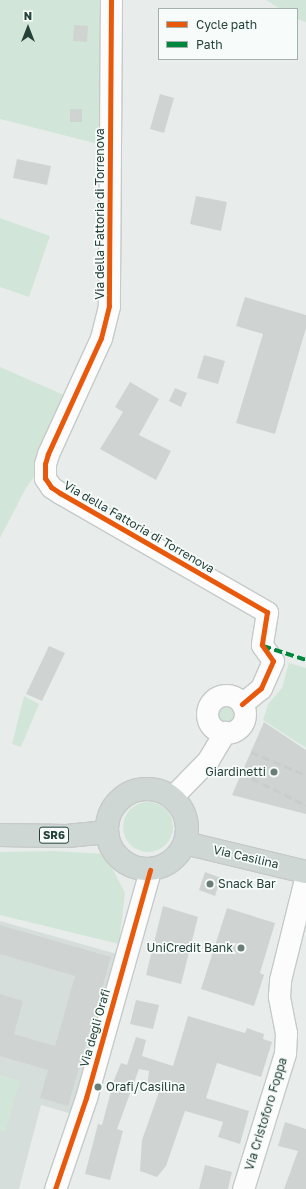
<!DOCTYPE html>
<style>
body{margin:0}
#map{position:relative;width:306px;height:1189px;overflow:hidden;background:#e8edeb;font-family:"Golos Text",sans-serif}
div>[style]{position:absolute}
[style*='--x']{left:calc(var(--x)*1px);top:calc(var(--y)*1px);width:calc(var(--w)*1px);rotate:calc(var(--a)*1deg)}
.built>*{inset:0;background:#d6dedb}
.green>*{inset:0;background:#d1e6d8}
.round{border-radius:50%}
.building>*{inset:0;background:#cfd4d2}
.roads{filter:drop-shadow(1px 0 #c5cac8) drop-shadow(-1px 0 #c5cac8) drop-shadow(0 1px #c5cac8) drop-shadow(0 -1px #c5cac8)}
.minor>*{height:21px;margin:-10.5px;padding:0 10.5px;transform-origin:10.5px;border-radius:10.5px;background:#fcfcfc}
.minor>.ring{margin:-10.5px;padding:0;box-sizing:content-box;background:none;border:21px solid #fcfcfc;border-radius:50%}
.major>*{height:22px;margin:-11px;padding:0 11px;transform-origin:11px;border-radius:11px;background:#cfd7d5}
.major>.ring{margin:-11px;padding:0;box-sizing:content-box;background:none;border:22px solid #cfd7d5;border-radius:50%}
.rail>*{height:3px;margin-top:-1.5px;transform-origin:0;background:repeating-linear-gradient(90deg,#c9cdcc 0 8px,transparent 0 12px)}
.quiet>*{height:4px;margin-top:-2px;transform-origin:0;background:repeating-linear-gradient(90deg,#00873e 0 8px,transparent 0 12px)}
.cycleway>*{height:5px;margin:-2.5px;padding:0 2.5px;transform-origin:2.5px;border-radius:2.5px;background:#e8590c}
.dots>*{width:11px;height:11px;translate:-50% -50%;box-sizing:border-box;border:2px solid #f7fbf9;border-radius:50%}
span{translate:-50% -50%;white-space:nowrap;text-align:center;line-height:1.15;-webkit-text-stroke:3.5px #f7fbf9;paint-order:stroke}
.shield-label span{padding:1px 3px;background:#f7fbf9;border:1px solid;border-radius:3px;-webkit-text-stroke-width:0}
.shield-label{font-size:11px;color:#24423a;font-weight:700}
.street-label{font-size:12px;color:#24423a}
.poi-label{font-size:12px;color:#24423a}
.right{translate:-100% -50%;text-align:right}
.left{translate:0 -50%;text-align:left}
.legend{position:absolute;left:158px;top:8px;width:140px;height:52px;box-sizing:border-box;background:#f7fbf9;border:1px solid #a3b1ad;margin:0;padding:5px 7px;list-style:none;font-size:12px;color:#24423a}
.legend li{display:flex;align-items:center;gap:8px;height:20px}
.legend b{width:20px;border:1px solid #a3b1ad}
.north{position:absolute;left:8px;top:8px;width:40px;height:40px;-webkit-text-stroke:3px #f7fbf9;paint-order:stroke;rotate:0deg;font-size:11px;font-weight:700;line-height:16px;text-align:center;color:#24423a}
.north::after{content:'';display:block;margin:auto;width:14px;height:18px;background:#24423a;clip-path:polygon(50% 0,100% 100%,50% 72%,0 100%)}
</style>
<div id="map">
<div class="built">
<i style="clip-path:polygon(0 921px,117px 954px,72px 1114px,41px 1105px,19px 1189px,0 1189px)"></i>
</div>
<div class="green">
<i style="clip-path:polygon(0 0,111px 0,110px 147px,0 119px)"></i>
<i style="clip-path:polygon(266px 0,306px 0,306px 22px,297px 19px,297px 9px,280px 9px)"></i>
<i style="clip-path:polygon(0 218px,50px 236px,29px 297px,0 287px)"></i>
<i style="clip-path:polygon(0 367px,73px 399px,47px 459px,26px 488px,0 538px)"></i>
<i style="clip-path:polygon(289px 663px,306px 668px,306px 748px,263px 720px,268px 704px,282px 688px)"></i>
<i style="clip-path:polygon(24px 696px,39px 704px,21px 747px,12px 744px)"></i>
<i class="round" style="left:217px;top:705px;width:18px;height:18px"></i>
<i class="round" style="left:123px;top:802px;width:50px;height:50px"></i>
<i style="clip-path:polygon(54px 851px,105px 854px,125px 893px,119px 944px,0 915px,0 852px)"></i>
<i style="clip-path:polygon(0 1075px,20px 1081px,5px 1132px,0 1130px)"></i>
</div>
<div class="building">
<i style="clip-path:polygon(74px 25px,88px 26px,87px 42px,73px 41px)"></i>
<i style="clip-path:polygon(160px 94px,174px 98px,164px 133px,150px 129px)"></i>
<i style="clip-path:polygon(70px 109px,82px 109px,82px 122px,70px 122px)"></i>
<i style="clip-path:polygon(17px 159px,51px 166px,47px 185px,13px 178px)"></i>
<i style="clip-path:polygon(196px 196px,227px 202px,221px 231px,190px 224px)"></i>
<i style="clip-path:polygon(245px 297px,306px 315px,306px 328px,275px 434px,236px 423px,263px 334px,236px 326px)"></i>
<i style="clip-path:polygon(204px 355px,225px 361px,218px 384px,197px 378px)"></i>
<i style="clip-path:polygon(130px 382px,159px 399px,139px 435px,171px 451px,156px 480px,100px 449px,123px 412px,115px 407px)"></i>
<i style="clip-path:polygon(175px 388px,187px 393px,181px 407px,169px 401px)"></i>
<i style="clip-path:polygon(49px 646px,65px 653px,42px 701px,26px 694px)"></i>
<i style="clip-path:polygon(264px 722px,306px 750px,306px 814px,232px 795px)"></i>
<i style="clip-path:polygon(205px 872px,221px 878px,215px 896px,199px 890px)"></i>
<i style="clip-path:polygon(163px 906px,198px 917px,181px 984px,146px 975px)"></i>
<i style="clip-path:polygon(227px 908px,275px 923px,260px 973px,264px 975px,254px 1006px,201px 989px)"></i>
<i style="clip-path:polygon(0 925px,111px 957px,68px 1106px,40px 1098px,48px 1070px,0 1056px,0 994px,23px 1001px,14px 1034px,55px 1046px,75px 976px,0 954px)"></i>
<i style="clip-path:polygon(136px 1000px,159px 1005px,153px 1029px,130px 1024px)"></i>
<i style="clip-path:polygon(188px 1016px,245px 1033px,247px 1028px,264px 1034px,263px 1039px,272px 1042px,261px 1077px,217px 1063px,206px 1098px,249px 1111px,240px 1144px,218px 1137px,223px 1122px,185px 1111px,166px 1166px,157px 1177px,140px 1171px,142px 1140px,159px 1092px,147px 1088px,149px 1071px,139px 1069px,117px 1129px,123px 1131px,110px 1180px,85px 1174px,98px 1124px,102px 1125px,114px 1080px,121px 1063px,127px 1065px,136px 1037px,146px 1040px,142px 1056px,173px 1066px)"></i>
<i style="clip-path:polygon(285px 1122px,306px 1129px,306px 1189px,284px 1189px,298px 1151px,278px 1146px)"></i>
<i style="clip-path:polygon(205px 1165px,232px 1172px,228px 1189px,199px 1189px)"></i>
</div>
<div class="roads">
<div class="minor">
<i style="--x:111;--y:0;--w:306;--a:90.4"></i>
<i style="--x:109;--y:306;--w:33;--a:104"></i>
<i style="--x:101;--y:338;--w:128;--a:114.6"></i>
<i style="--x:48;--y:454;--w:10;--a:107"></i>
<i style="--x:45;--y:464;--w:14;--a:90"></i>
<i style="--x:45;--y:478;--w:11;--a:56"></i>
<i style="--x:51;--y:487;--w:11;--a:34"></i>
<i style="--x:60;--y:493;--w:239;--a:29.9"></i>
<i style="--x:267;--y:612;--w:33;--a:99"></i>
<i style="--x:262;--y:645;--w:19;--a:55"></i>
<i style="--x:273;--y:661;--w:30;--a:114"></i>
<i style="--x:261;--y:688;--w:25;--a:140"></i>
<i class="ring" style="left:207px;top:695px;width:17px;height:17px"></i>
<i style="--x:172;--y:797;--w:52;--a:-45.8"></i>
<i style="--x:208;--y:760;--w:33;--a:-59"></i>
<i style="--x:55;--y:1189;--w:96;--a:-71.2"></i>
<i style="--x:86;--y:1098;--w:237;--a:-74.3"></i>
<i style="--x:243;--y:1189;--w:142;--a:-72.8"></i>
<i style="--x:285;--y:1053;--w:20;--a:-87"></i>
<i style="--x:286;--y:1033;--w:38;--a:-101"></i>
<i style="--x:279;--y:996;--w:16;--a:-86"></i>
<i style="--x:280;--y:980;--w:108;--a:-76.1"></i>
</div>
<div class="major">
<i class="ring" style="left:107px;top:789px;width:58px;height:58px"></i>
<i style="--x:0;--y:835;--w:67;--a:0.9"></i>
<i style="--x:67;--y:836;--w:40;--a:-5.7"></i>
<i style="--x:185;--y:843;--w:124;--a:13.5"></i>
</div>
</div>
<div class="rail">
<i style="--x:251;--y:752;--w:60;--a:22.7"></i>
<i style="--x:241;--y:773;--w:72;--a:26.2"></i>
</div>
<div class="quiet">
<i style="--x:263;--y:646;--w:45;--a:18"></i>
</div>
<div class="cycleway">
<i style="--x:111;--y:0;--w:306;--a:90.4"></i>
<i style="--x:109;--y:306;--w:33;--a:104"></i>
<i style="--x:101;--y:338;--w:128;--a:114.6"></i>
<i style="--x:48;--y:454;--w:10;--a:107"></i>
<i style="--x:45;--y:464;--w:14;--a:90"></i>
<i style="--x:45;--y:478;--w:11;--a:56"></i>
<i style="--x:51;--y:487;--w:11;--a:34"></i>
<i style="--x:60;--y:493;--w:239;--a:29.9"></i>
<i style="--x:267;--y:612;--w:33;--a:99"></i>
<i style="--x:262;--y:645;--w:19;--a:55"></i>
<i style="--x:273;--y:661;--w:30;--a:114"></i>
<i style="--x:261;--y:688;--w:25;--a:140"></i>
<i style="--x:55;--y:1189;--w:96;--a:-71.2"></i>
<i style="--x:86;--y:1098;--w:237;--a:-74.3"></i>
</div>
<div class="dots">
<i style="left:274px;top:772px;background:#697e78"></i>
<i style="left:210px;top:884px;background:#697e78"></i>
<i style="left:241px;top:948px;background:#697e78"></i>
<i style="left:98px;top:1087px;background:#697e78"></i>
</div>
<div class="shield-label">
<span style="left:54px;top:835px">SR6</span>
</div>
<div class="street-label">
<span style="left:100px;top:214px;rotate:-90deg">Via della Fattoria di Torrenova</span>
<span style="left:139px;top:527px;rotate:30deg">Via della Fattoria di Torrenova</span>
<span style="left:246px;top:857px;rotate:13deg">Via Casilina</span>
<span style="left:95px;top:1028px;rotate:-74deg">Via degli Orafi</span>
<span style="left:266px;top:1114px;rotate:-73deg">Via Cristoforo Foppa</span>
</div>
<div class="poi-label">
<span class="right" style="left:266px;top:772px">Giardinetti</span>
<span class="left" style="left:218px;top:884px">Snack Bar</span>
<span class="right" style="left:233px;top:948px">UniCredit Bank</span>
<span class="left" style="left:106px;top:1087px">Orafi/Casilina</span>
</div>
<ul class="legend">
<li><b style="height:5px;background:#e8590c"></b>Cycle path</li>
<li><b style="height:5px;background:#00873e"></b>Path</li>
</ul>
<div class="north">N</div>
</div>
